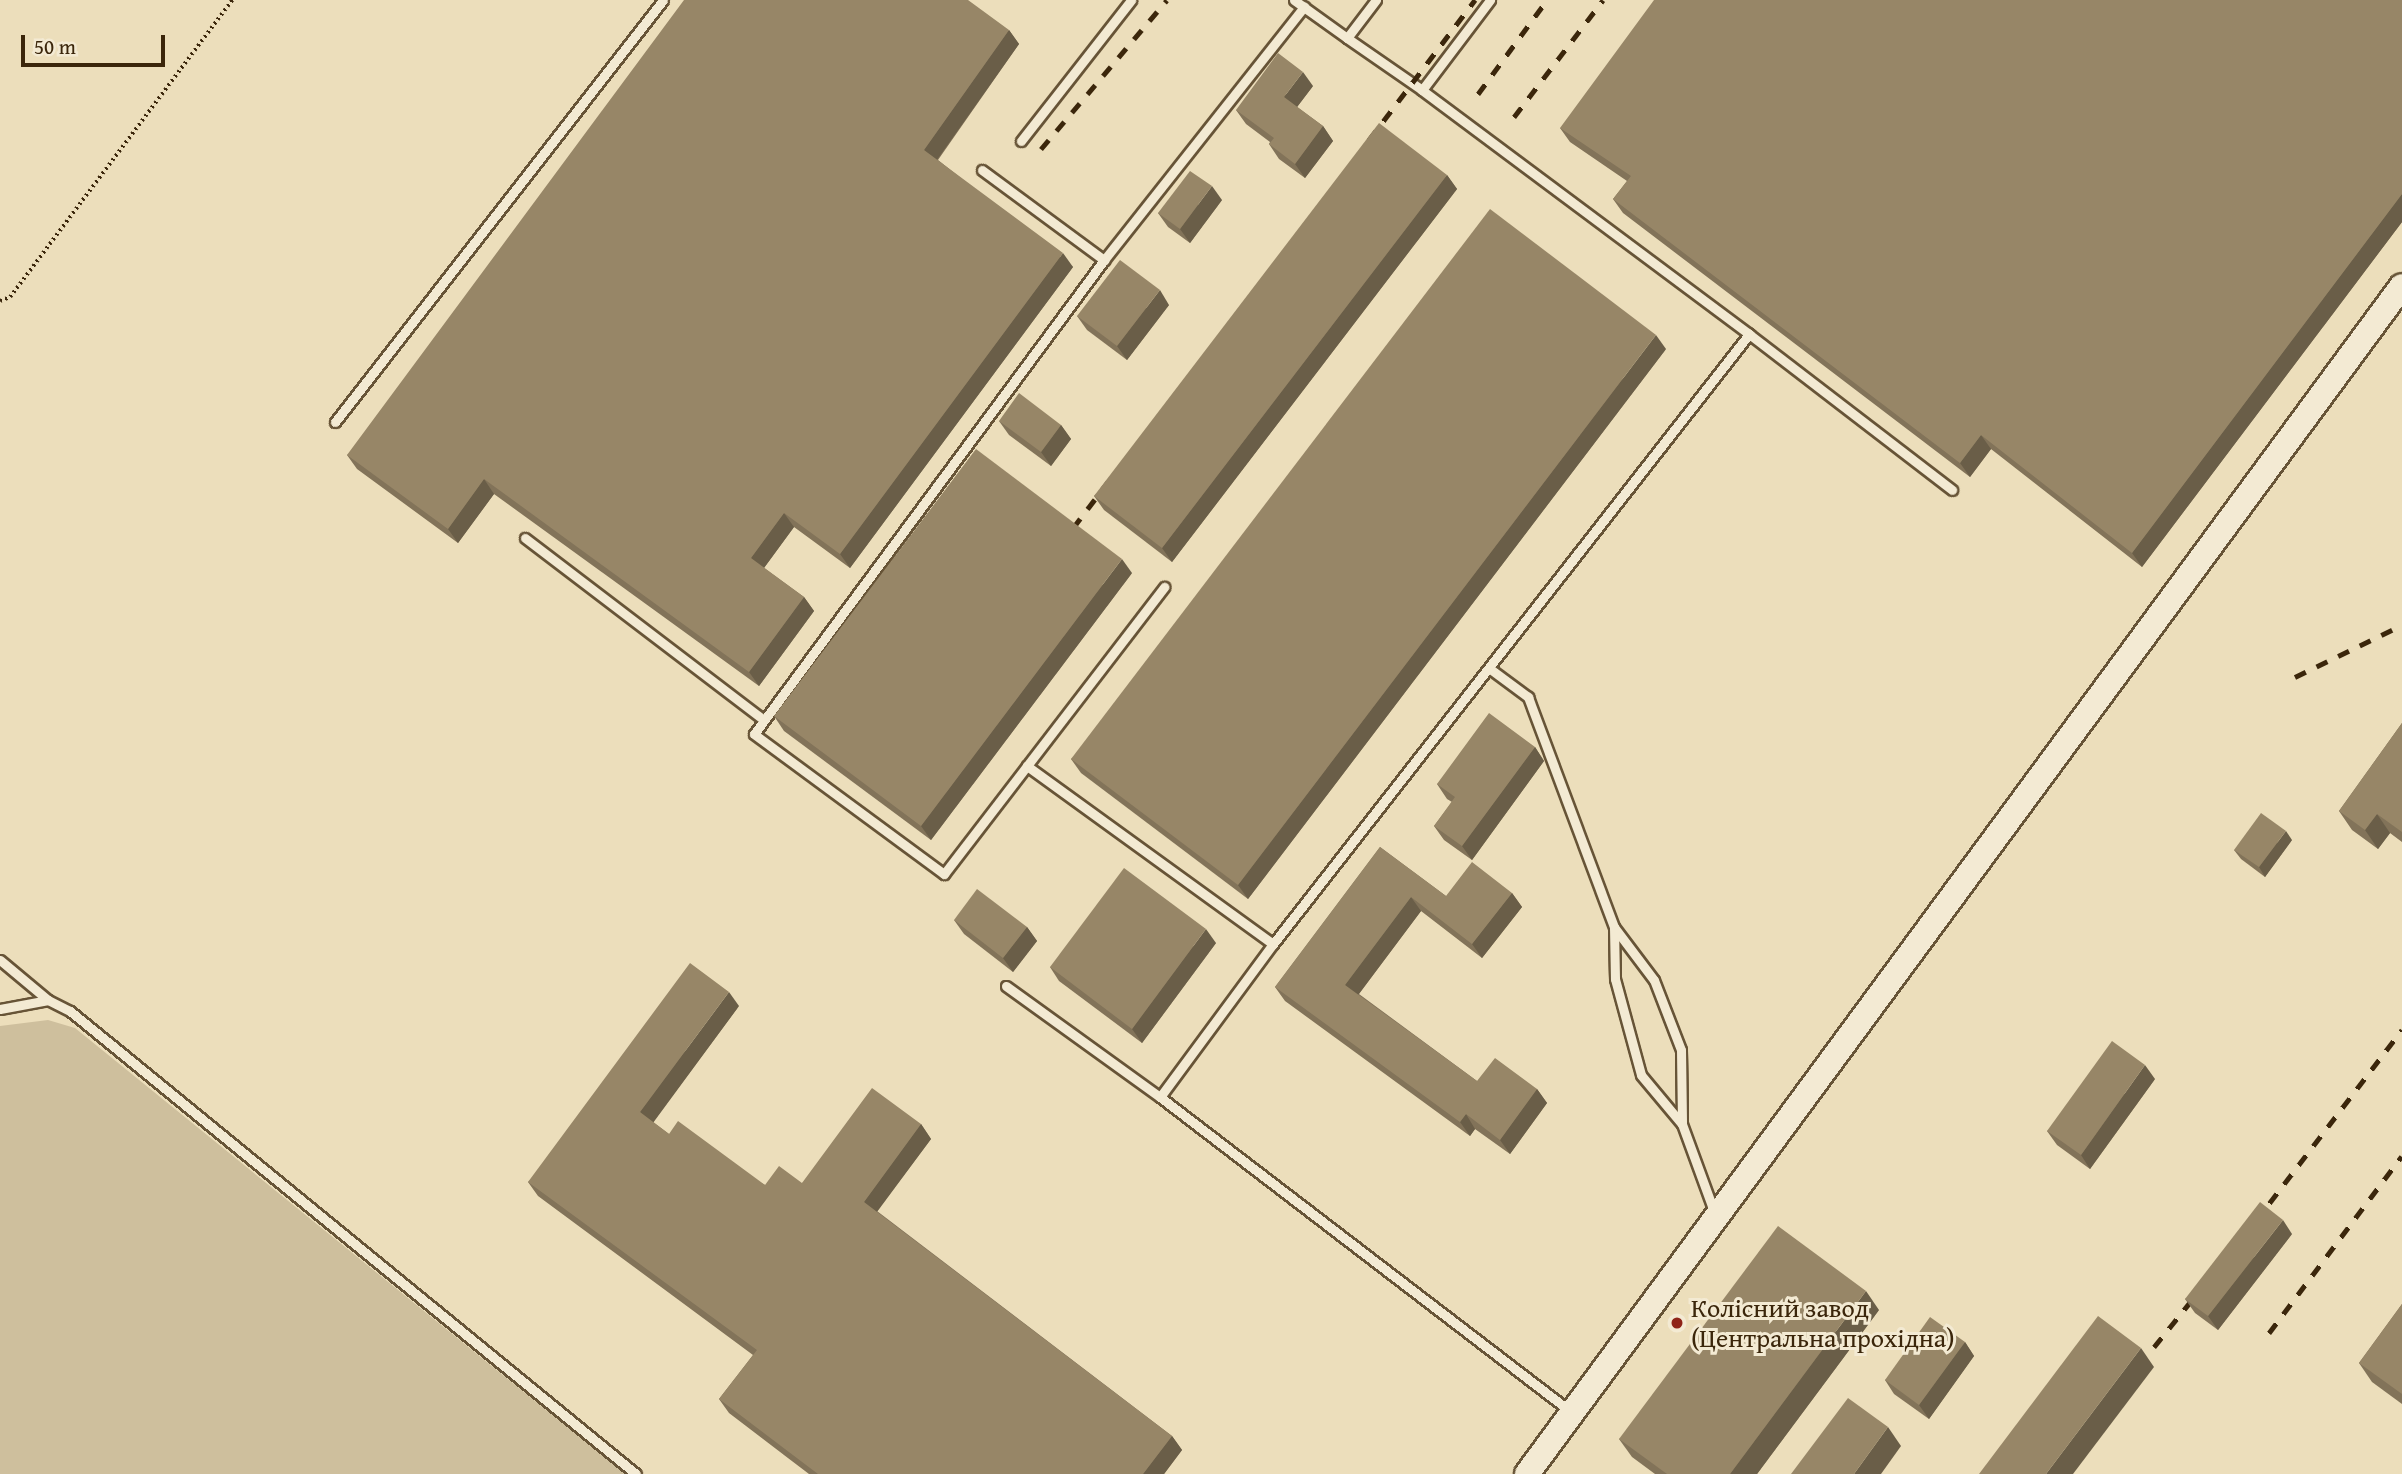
<!DOCTYPE html>
<meta charset="utf-8">
<style>
body{margin:0}
#map{position:relative;width:2402px;height:1474px;overflow:hidden;background:#ecdebb;font-family:"Gentium Book Plus",serif}
div>[style]{position:absolute}
[style*='--x']{left:calc(var(--x)*1px);top:calc(var(--y)*1px);width:calc(var(--w)*1px);rotate:calc(var(--a)*1deg)}
.green>*{inset:0;background:#cebf9d}
.path>*{height:3.5px;margin-top:-1.75px;transform-origin:0;background:repeating-linear-gradient(90deg,#3b260b 0 2px,transparent 0 5.5px)}
.roads{filter:drop-shadow(2px 0 #675437) drop-shadow(-2px 0 #675437) drop-shadow(0 2px #675437) drop-shadow(0 -2px #675437)}
.lane>*{height:9px;margin:-4.5px;padding:0 4.5px;transform-origin:4.5px;border-radius:4.5px;background:#f3ead3}
.secondary>*{height:24px;margin:-12px;padding:0 12px;transform-origin:12px;border-radius:12px;background:#f3ead3}
.rail>*{height:5px;margin-top:-2.5px;transform-origin:0;background:repeating-linear-gradient(90deg,#3b260b 0 12px,transparent 0 24px)}
.wall>*{inset:0;background:#827359}
.shaded-wall>*{inset:0;background:#6a5e48}
.building>*{inset:0;background:#978667}
.dots>*{width:19px;height:19px;translate:-50% -50%;box-sizing:border-box;border:4px solid #f3ead3;border-radius:50%}
span{translate:-50% -50%;white-space:nowrap;text-align:center;line-height:1.15;-webkit-text-stroke:6px #f3ead3;paint-order:stroke}
.poi-label{font-size:26px;color:#3b260b}
.left{translate:0 -50%;text-align:left}
.scale{position:absolute;left:21px;top:35px;width:144px;height:32px;box-sizing:border-box;border:4px solid #3b260b;border-top:0;padding-left:9px;font-size:21px;line-height:24px;white-space:nowrap;color:#3b260b;-webkit-text-stroke:5px #f3ead3;paint-order:stroke}
</style>
<div id="map">
<div class="green">
<i style="clip-path:polygon(48px 1020px,75px 1028px,625px 1474px,0 1474px,0 1026px)"></i>
</div>
<div class="path">
<i style="--x:0;--y:301;--w:11;--a:-22"></i>
<i style="--x:10;--y:297;--w:371;--a:-53.2"></i>
</div>
<div class="roads">
<div class="lane">
<i style="--x:1294;--y:0;--w:65;--a:35.6"></i>
<i style="--x:1347;--y:38;--w:48;--a:-52.7"></i>
<i style="--x:1347;--y:38;--w:91;--a:34.7"></i>
<i style="--x:1422;--y:90;--w:113;--a:-52.9"></i>
<i style="--x:1021;--y:141;--w:179;--a:-52"></i>
<i style="--x:982;--y:170;--w:152;--a:36.4"></i>
<i style="--x:1104;--y:260;--w:323;--a:-51.7"></i>
<i style="--x:1104;--y:260;--w:589;--a:126.44"></i>
<i style="--x:754;--y:734;--w:236;--a:36.4"></i>
<i style="--x:944;--y:874;--w:362;--a:-52.5"></i>
<i style="--x:1749;--y:334;--w:256;--a:37.5"></i>
<i style="--x:335;--y:422;--w:534;--a:-52.14"></i>
<i style="--x:525;--y:538;--w:300;--a:37.3"></i>
<i style="--x:1489;--y:668;--w:49;--a:36.6"></i>
<i style="--x:1528;--y:697;--w:246;--a:69.5"></i>
<i style="--x:1614;--y:927;--w:66;--a:53"></i>
<i style="--x:1654;--y:980;--w:75;--a:68.9"></i>
<i style="--x:1681;--y:1050;--w:74;--a:89.2"></i>
<i style="--x:1682;--y:1124;--w:96;--a:69.9"></i>
<i style="--x:1614;--y:927;--w:52;--a:88.9"></i>
<i style="--x:1615;--y:979;--w:99;--a:74.8"></i>
<i style="--x:1641;--y:1075;--w:64;--a:50.1"></i>
<i style="--x:1273;--y:944;--w:774;--a:-52.03"></i>
<i style="--x:1749;--y:334;--w:408;--a:-143.3"></i>
<i style="--x:0;--y:960;--w:62;--a:39.8"></i>
<i style="--x:1006;--y:986;--w:190;--a:35.8"></i>
<i style="--x:1160;--y:1097;--w:190;--a:-53.6"></i>
<i style="--x:1273;--y:944;--w:304;--a:-144.1"></i>
<i style="--x:0;--y:1009;--w:49;--a:-10.6"></i>
<i style="--x:48;--y:1000;--w:25;--a:27"></i>
<i style="--x:70;--y:1011;--w:731;--a:39.28"></i>
<i style="--x:1160;--y:1097;--w:516;--a:37.45"></i>
</div>
<div class="secondary">
<i style="--x:1527;--y:1474;--w:1475;--a:-53.63"></i>
</div>
</div>
<div class="rail">
<i style="--x:1478;--y:94;--w:117;--a:-53.7"></i>
<i style="--x:1514;--y:117;--w:147;--a:-52.7"></i>
<i style="--x:1369;--y:140;--w:176;--a:-52.9"></i>
<i style="--x:1041;--y:149;--w:195;--a:-49.8"></i>
<i style="--x:1073;--y:528;--w:58;--a:-52.7"></i>
<i style="--x:2295;--y:677;--w:119;--a:-25.9"></i>
<i style="--x:2255;--y:1222;--w:242;--a:-52.6"></i>
<i style="--x:2269;--y:1333;--w:221;--a:-53.1"></i>
<i style="--x:2154;--y:1347;--w:73;--a:-51.1"></i>
</div>
<div class="wall">
<i style="clip-path:polygon(2402px 0,2402px 222px,2142px 567px,1991px 449px,1970px 477px,1623px 213px,1613px 199px,1627px 181px,1570px 142px,1560px 128px)"></i>
<i style="clip-path:polygon(1009px 30px,1019px 44px,938px 160px,1073px 267px,850px 568px,794px 527px,764px 568px,804px 597px,814px 611px,759px 686px,494px 494px,458px 543px,357px 469px,347px 455px)"></i>
<i style="clip-path:polygon(1313px 86px,1297px 107px,1323px 126px,1333px 141px,1305px 178px,1279px 159px,1269px 144px,1270px 142px,1246px 124px,1236px 110px)"></i>
<i style="clip-path:polygon(1447px 175px,1457px 189px,1172px 562px,1104px 510px,1094px 496px)"></i>
<i style="clip-path:polygon(1222px 200px,1190px 243px,1168px 227px,1158px 213px)"></i>
<i style="clip-path:polygon(1169px 305px,1127px 360px,1087px 330px,1077px 316px)"></i>
<i style="clip-path:polygon(1666px 349px,1248px 899px,1081px 773px,1071px 759px)"></i>
<i style="clip-path:polygon(999px 421px,1061px 425px,1071px 439px,1051px 466px,1009px 435px)"></i>
<i style="clip-path:polygon(1132px 573px,931px 840px,784px 731px,774px 716px)"></i>
<i style="clip-path:polygon(2402px 723px,2402px 842px,2390px 833px,2378px 849px,2352px 830px,2339px 811px)"></i>
<i style="clip-path:polygon(1535px 747px,1544px 761px,1472px 860px,1444px 840px,1434px 826px,1452px 802px,1447px 799px,1437px 784px)"></i>
<i style="clip-path:polygon(2292px 840px,2265px 877px,2241px 859px,2234px 850px)"></i>
<i style="clip-path:polygon(1380px 847px,1446px 896px,1512px 893px,1522px 907px,1482px 958px,1421px 911px,1359px 994px,1477px 1081px,1537px 1089px,1547px 1103px,1510px 1154px,1475px 1129px,1470px 1136px,1285px 1001px,1275px 987px)"></i>
<i style="clip-path:polygon(954px 920px,1027px 927px,1037px 941px,1013px 972px,964px 934px)"></i>
<i style="clip-path:polygon(1216px 943px,1142px 1043px,1059px 981px,1050px 967px)"></i>
<i style="clip-path:polygon(739px 1006px,653px 1122px,669px 1134px,765px 1185px,802px 1183px,921px 1124px,931px 1139px,877px 1211px,1172px 1436px,1182px 1450px,1164px 1474px,809px 1474px,729px 1413px,719px 1399px,753px 1355px,538px 1196px,528px 1182px)"></i>
<i style="clip-path:polygon(2155px 1079px,2090px 1169px,2057px 1145px,2047px 1131px)"></i>
<i style="clip-path:polygon(2292px 1234px,2218px 1330px,2195px 1313px,2185px 1299px)"></i>
<i style="clip-path:polygon(2402px 1304px,2402px 1404px,2372px 1382px,2359px 1363px)"></i>
<i style="clip-path:polygon(1879px 1310px,1757px 1474px,1655px 1474px,1632px 1457px,1619px 1439px)"></i>
<i style="clip-path:polygon(1965px 1342px,1974px 1356px,1929px 1419px,1894px 1394px,1885px 1380px)"></i>
</div>
<div class="shaded-wall">
<i style="clip-path:polygon(1009px 30px,1019px 44px,934px 164px,924px 150px)"></i>
<i style="clip-path:polygon(1303px 72px,1313px 86px,1294px 111px,1284px 97px)"></i>
<i style="clip-path:polygon(1323px 126px,1333px 141px,1305px 178px,1295px 164px)"></i>
<i style="clip-path:polygon(1447px 175px,1457px 189px,1172px 562px,1162px 548px)"></i>
<i style="clip-path:polygon(1212px 186px,1222px 200px,1190px 243px,1180px 229px)"></i>
<i style="clip-path:polygon(2402px 194px,2402px 222px,2142px 567px,2132px 553px)"></i>
<i style="clip-path:polygon(1063px 253px,1073px 267px,850px 568px,840px 554px)"></i>
<i style="clip-path:polygon(1160px 290px,1169px 305px,1127px 360px,1117px 346px)"></i>
<i style="clip-path:polygon(1656px 335px,1666px 349px,1248px 899px,1238px 885px)"></i>
<i style="clip-path:polygon(1061px 425px,1071px 439px,1051px 466px,1041px 452px)"></i>
<i style="clip-path:polygon(1981px 435px,1991px 449px,1970px 477px,1960px 463px)"></i>
<i style="clip-path:polygon(484px 479px,494px 494px,458px 543px,448px 529px)"></i>
<i style="clip-path:polygon(784px 513px,794px 527px,761px 572px,751px 558px)"></i>
<i style="clip-path:polygon(1122px 559px,1132px 573px,931px 840px,921px 826px)"></i>
<i style="clip-path:polygon(804px 597px,814px 611px,759px 686px,749px 672px)"></i>
<i style="clip-path:polygon(1535px 747px,1544px 761px,1472px 860px,1462px 846px)"></i>
<i style="clip-path:polygon(2377px 814px,2390px 833px,2378px 849px,2365px 830px)"></i>
<i style="clip-path:polygon(2286px 831px,2292px 840px,2265px 877px,2259px 867px)"></i>
<i style="clip-path:polygon(1512px 893px,1522px 907px,1482px 958px,1472px 944px)"></i>
<i style="clip-path:polygon(1411px 897px,1421px 911px,1355px 999px,1345px 985px)"></i>
<i style="clip-path:polygon(1027px 927px,1037px 941px,1013px 972px,1003px 958px)"></i>
<i style="clip-path:polygon(1206px 929px,1216px 943px,1142px 1043px,1132px 1029px)"></i>
<i style="clip-path:polygon(729px 992px,739px 1006px,650px 1127px,640px 1112px)"></i>
<i style="clip-path:polygon(2145px 1065px,2155px 1079px,2090px 1169px,2081px 1155px)"></i>
<i style="clip-path:polygon(1537px 1089px,1547px 1103px,1510px 1154px,1500px 1140px)"></i>
<i style="clip-path:polygon(1466px 1114px,1475px 1129px,1470px 1136px,1460px 1122px)"></i>
<i style="clip-path:polygon(921px 1124px,931px 1139px,874px 1216px,864px 1202px)"></i>
<i style="clip-path:polygon(2283px 1220px,2292px 1234px,2218px 1330px,2208px 1316px)"></i>
<i style="clip-path:polygon(1866px 1291px,1879px 1310px,1757px 1474px,1730px 1474px)"></i>
<i style="clip-path:polygon(1965px 1342px,1974px 1356px,1929px 1419px,1919px 1405px)"></i>
<i style="clip-path:polygon(2141px 1348px,2154px 1367px,2073px 1474px,2046px 1474px)"></i>
<i style="clip-path:polygon(1888px 1427px,1901px 1446px,1881px 1474px,1854px 1474px)"></i>
<i style="clip-path:polygon(1172px 1436px,1182px 1450px,1164px 1474px,1143px 1474px)"></i>
</div>
<div class="building">
<i style="clip-path:polygon(684px 0,968px 0,1009px 30px,924px 150px,1063px 253px,840px 554px,784px 513px,751px 558px,804px 597px,749px 672px,484px 479px,448px 529px,347px 455px)"></i>
<i style="clip-path:polygon(1654px 0,2402px 0,2402px 194px,2132px 553px,1981px 435px,1960px 463px,1613px 199px,1631px 176px,1560px 128px)"></i>
<i style="clip-path:polygon(1278px 53px,1303px 72px,1284px 97px,1323px 126px,1295px 164px,1269px 144px,1274px 138px,1236px 110px)"></i>
<i style="clip-path:polygon(1379px 123px,1447px 175px,1162px 548px,1094px 496px)"></i>
<i style="clip-path:polygon(1190px 171px,1212px 186px,1180px 229px,1158px 213px)"></i>
<i style="clip-path:polygon(1490px 209px,1656px 335px,1238px 885px,1071px 759px)"></i>
<i style="clip-path:polygon(1120px 260px,1160px 290px,1117px 346px,1077px 316px)"></i>
<i style="clip-path:polygon(1019px 393px,1061px 425px,1041px 452px,999px 421px)"></i>
<i style="clip-path:polygon(976px 449px,1122px 559px,921px 826px,774px 716px)"></i>
<i style="clip-path:polygon(1489px 713px,1535px 747px,1462px 846px,1434px 826px,1455px 797px,1437px 784px)"></i>
<i style="clip-path:polygon(2402px 723px,2402px 832px,2377px 814px,2365px 830px,2339px 811px)"></i>
<i style="clip-path:polygon(2261px 813px,2286px 831px,2259px 867px,2234px 850px)"></i>
<i style="clip-path:polygon(1380px 847px,1446px 896px,1472px 862px,1512px 893px,1472px 944px,1411px 897px,1345px 985px,1477px 1081px,1495px 1058px,1537px 1089px,1500px 1140px,1466px 1114px,1460px 1122px,1275px 987px)"></i>
<i style="clip-path:polygon(1124px 868px,1206px 929px,1132px 1029px,1050px 967px)"></i>
<i style="clip-path:polygon(977px 889px,1027px 927px,1003px 958px,954px 920px)"></i>
<i style="clip-path:polygon(690px 963px,729px 992px,640px 1112px,669px 1134px,678px 1121px,765px 1185px,779px 1166px,802px 1183px,872px 1088px,921px 1124px,864px 1202px,1172px 1436px,1143px 1474px,818px 1474px,719px 1399px,757px 1350px,528px 1182px)"></i>
<i style="clip-path:polygon(2112px 1041px,2145px 1065px,2081px 1155px,2047px 1131px)"></i>
<i style="clip-path:polygon(2260px 1202px,2283px 1220px,2208px 1316px,2185px 1299px)"></i>
<i style="clip-path:polygon(1778px 1226px,1866px 1291px,1730px 1474px,1667px 1474px,1619px 1439px)"></i>
<i style="clip-path:polygon(2402px 1304px,2402px 1394px,2359px 1363px)"></i>
<i style="clip-path:polygon(2098px 1316px,2141px 1348px,2046px 1474px,1979px 1474px)"></i>
<i style="clip-path:polygon(1930px 1317px,1965px 1342px,1919px 1405px,1885px 1380px)"></i>
<i style="clip-path:polygon(1848px 1398px,1888px 1427px,1854px 1474px,1791px 1474px)"></i>
</div>
<div class="dots">
<i style="left:1677px;top:1323px;background:#8f2418"></i>
</div>
<div class="poi-label">
<span class="left" style="left:1691px;top:1323px">Колісний завод<br>(Центральна прохідна)</span>
</div>
<div class="scale">50 m</div>
</div>
